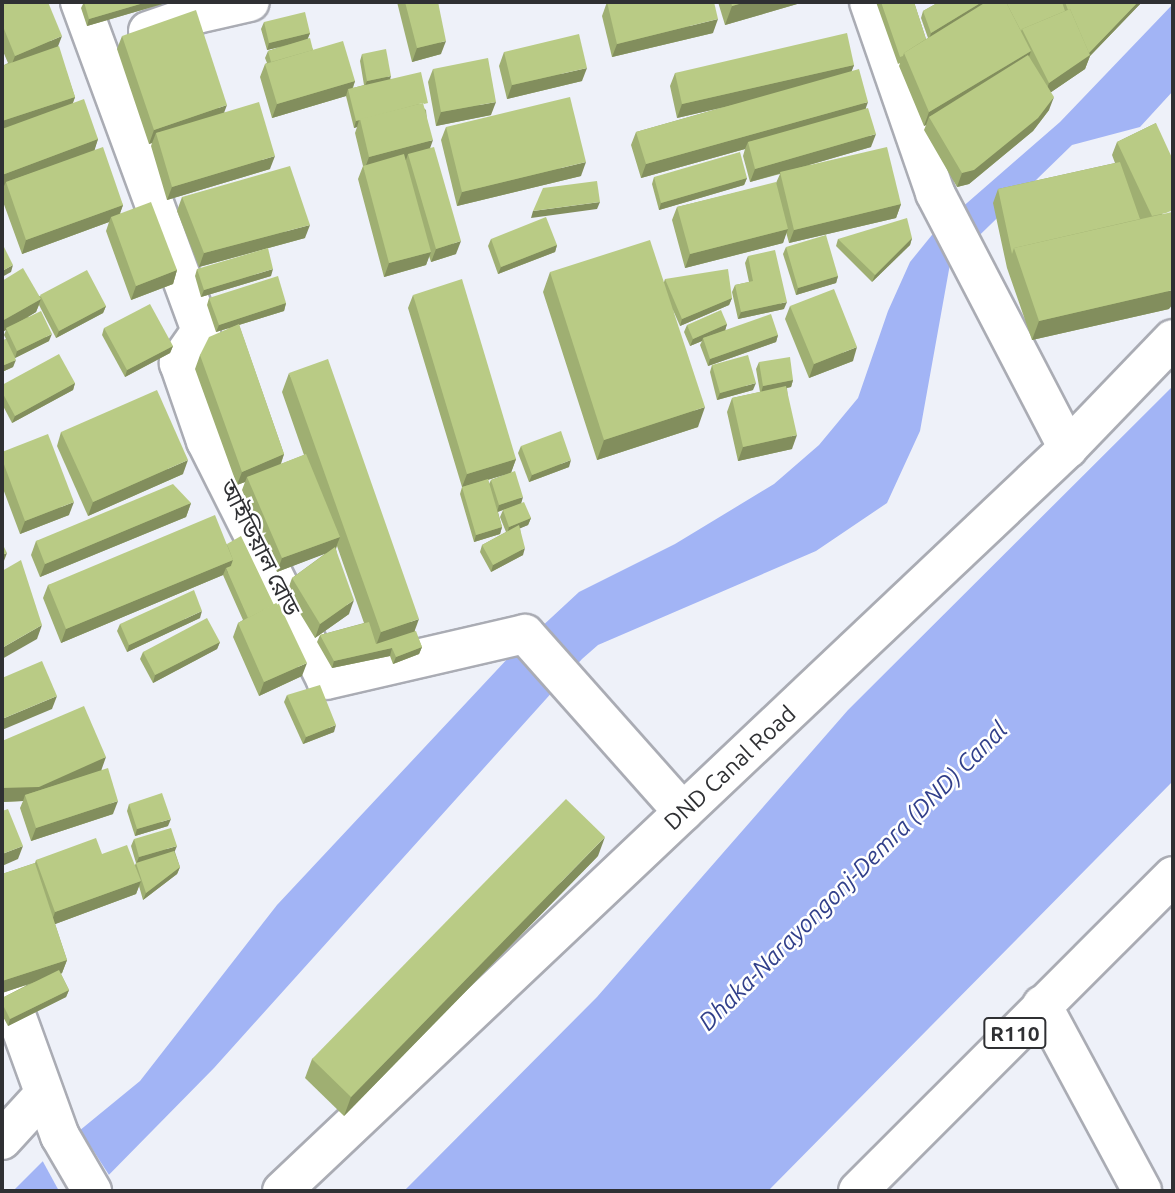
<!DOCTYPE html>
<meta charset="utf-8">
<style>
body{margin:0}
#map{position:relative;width:1175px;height:1193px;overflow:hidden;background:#eef1f9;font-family:Ubuntu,"Noto Sans Bengali",sans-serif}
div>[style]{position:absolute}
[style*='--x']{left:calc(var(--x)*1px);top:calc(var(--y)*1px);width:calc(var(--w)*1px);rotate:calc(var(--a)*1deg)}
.water>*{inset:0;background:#a2b4f5}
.pier>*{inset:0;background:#eef1f9}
.roads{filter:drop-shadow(2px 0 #aaacb4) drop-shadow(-2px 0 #aaacb4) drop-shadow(0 2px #aaacb4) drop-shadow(0 -2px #aaacb4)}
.minor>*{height:38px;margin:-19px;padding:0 19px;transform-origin:19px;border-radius:19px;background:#fff}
.major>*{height:38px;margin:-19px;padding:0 19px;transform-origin:19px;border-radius:19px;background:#fff}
.wall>*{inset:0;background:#9faf72}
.shaded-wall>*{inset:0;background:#828e5d}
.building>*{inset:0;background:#b9cb85}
span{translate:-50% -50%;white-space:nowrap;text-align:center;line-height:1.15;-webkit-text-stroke:5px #fff;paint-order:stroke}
.shield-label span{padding:2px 5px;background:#fff;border:2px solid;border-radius:5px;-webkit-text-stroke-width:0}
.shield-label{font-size:21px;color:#2f3033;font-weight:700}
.street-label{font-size:23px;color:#2f3033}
.water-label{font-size:24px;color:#313f8a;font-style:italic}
.frame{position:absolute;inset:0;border:4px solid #2f3033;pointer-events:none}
</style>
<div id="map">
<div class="water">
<i style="clip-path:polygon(1173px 4px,1173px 91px,1140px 127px,1072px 145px,950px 264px,920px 431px,887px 503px,816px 551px,598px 645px,582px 659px,214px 1068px,93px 1191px,13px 1191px,46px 1158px,140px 1081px,277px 905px,511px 655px,579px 592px,675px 544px,774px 484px,819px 445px,858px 398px,888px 311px,910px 262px,936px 230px,1060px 122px)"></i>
<i style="clip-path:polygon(1173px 386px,1173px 781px,768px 1191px,404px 1191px,597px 997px,848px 710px)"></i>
</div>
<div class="pier">
<i style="clip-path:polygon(78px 1127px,111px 1178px,98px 1191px,59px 1191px,41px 1158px)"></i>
</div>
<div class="roads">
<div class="minor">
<i style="--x:80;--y:2;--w:351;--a:69.8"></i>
<i style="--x:201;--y:331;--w:39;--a:125"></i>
<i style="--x:179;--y:363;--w:83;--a:70.9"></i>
<i style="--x:206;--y:441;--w:267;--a:63.3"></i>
<i style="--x:326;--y:680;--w:204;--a:-13"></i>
<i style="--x:525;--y:634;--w:238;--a:48.4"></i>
<i style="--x:869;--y:2;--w:202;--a:70.9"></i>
<i style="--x:935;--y:193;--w:288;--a:62.5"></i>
<i style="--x:148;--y:31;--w:52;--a:-19.1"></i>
<i style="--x:197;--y:14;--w:54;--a:-12.8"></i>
<i style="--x:2;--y:976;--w:170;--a:70.1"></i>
<i style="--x:60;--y:1136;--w:64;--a:59.8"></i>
<i style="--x:1042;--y:1005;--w:211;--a:61.7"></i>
<i style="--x:2;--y:1140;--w:62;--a:-47.6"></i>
<i style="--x:282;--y:1191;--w:1082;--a:-43.39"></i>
<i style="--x:1068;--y:448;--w:151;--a:-46.1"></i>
</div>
<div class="major">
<i style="--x:858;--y:1191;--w:445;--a:-45"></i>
</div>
</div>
<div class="wall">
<i style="clip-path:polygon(2px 2px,58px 47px,75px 97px,73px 103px,98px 139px,94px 150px,123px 205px,120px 213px,177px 270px,173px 284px,131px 300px,106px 231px,109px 222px,22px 254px,2px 199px,2px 193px,4px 186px,2px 187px,2px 66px,8px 63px,2px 49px)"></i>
<i style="clip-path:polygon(84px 2px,169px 2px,87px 26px,81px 8px)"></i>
<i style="clip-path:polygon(397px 2px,438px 2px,441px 54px,412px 62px)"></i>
<i style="clip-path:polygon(607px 2px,713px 33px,612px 57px,602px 16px)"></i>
<i style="clip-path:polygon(718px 2px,804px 2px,725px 25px)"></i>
<i style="clip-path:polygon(876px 2px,914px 2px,926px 39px,928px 38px,921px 18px,923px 11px,939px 2px,1142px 2px,1090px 56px,1085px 69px,1051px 92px,1049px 110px,1033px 131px,969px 184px,957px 187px,924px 130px,926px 125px,924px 126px,899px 66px,900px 63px,898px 64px)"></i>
<i style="clip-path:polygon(264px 22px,310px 33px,308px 38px,313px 50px,355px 81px,353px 88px,364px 85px,360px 61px,362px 54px,426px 110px,430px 148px,456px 254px,431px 262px,429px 256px,426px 265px,384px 277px,358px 179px,363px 166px,355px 133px,357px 127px,354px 128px,346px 96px,272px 118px,260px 77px,265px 64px,267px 63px,265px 58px,268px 51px,280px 47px,267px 50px,261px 29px)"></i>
<i style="clip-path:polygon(122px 36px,224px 112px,270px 169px,167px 200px,151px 146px,152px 143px,149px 144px,117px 49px)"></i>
<i style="clip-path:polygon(504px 52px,582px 81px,507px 99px,499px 66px)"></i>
<i style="clip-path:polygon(854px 65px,851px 72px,866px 109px,871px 147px,809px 165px,901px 204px,896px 218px,789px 243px,786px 232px,783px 243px,685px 268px,672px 220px,677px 207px,776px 183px,780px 174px,750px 182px,743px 156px,745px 149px,641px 178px,631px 145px,636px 132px,724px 107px,677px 118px,670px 86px,675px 73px)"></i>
<i style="clip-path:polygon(433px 69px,491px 115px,436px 126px,428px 82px)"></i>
<i style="clip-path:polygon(1156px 123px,1169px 309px,1032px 340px,1007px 268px,993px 203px,998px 189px,1115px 163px,1112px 155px,1117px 142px)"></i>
<i style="clip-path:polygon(446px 127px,581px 176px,457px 206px,441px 140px)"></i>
<i style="clip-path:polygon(654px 177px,747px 178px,744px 185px,659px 210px,652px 184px)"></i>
<i style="clip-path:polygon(182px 197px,305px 238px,199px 267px,177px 211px)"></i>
<i style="clip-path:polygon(912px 238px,910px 245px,872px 282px,836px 246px,838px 239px)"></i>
<i style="clip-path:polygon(491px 239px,557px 245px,555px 252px,498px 274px,488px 246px)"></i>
<i style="clip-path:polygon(786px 247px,838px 276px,836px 283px,796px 295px,783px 254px)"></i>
<i style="clip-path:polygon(748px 256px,784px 309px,738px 319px,732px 292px,735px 285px,749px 282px,745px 263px)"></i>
<i style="clip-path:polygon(197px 269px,271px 276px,201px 297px,195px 276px)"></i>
<i style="clip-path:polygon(550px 272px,664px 282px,665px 279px,732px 298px,729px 305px,680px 326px,673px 310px,698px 427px,597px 460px,543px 292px)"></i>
<i style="clip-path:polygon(2px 281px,39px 296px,106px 306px,103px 313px,56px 338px,39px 305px,36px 312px,28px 317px,49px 341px,15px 358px,13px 367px,2px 372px,2px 341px,6px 339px,4px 335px,6px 330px,2px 332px)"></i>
<i style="clip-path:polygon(evenodd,413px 295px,516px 459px,511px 472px,521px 503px,531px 518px,528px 525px,520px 528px,523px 555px,491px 572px,480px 552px,482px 545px,506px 532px,500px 517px,503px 510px,507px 508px,498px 512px,502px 527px,500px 534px,474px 542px,460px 494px,462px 487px,408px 308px,413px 295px,509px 473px,491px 480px,489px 484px,488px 480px,509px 473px)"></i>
<i style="clip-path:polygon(209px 298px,286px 303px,284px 311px,239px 325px,284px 454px,281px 464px,304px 455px,282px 392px,289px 373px,415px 631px,422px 647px,419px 654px,393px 664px,390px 656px,332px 668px,317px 642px,320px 635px,364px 623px,337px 546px,336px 549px,349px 614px,315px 638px,287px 592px,292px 578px,326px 553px,277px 572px,242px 490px,245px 482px,237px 485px,195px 369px,200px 355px,229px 328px,216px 332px,207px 305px)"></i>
<i style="clip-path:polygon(790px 306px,853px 361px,809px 378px,785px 319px)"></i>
<i style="clip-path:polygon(727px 324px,725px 330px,778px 335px,776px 342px,708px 366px,700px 345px,702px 341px,690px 346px,684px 332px,687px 325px)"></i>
<i style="clip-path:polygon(104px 328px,173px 346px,170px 353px,125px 377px,102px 335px)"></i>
<i style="clip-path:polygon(759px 362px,793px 380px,791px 387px,787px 388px,792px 449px,738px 461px,727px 412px,732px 398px,760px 392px,756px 369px)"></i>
<i style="clip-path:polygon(712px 365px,753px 390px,717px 400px,710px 372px)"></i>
<i style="clip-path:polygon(75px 383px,73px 390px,12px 423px,2px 404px,2px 385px)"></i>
<i style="clip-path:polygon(61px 432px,183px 474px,88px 516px,57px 446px)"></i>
<i style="clip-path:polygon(521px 446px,569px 467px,529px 482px,518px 453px)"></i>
<i style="clip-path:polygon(2px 452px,69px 515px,20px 534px,2px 486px)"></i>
<i style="clip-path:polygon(191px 503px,186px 517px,40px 577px,31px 555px,36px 541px)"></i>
<i style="clip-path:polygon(227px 544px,302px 676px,259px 696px,233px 637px,238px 623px,243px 620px,223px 575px,61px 643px,43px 598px,48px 585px)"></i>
<i style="clip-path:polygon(200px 618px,127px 652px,117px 631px,120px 624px)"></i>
<i style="clip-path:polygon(220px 642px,217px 649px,153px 683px,140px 659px,143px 652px)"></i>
<i style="clip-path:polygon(287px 695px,334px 732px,303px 744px,284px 702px)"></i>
<i style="clip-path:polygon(2px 741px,102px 770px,113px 814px,31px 841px,20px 808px,23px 801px,2px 802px)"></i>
<i style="clip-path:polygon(129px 804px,168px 826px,135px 836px,127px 811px)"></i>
<i style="clip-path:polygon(134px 839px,175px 852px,180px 867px,177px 874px,143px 900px,139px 886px,136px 894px,55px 924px,67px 960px,62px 973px,61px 974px,69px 990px,66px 997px,8px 1026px,2px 1015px,2px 998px,29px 984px,2px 993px,2px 874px,35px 863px,36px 860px,102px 854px,135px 865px,136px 863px,131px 846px)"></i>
<i style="clip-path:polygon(598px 856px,344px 1116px,305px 1078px,312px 1059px)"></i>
</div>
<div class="shaded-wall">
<i style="clip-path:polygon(147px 2px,169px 2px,87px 26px,89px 19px)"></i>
<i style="clip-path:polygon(746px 2px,804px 2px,725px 25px,732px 6px)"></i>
<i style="clip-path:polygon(982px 2px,988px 2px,929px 40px,931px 33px)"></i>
<i style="clip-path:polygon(1138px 2px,1142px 2px,1090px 56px,1085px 69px,1044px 97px,1049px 83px,1087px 55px)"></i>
<i style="clip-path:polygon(718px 19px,713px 33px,612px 57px,617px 44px)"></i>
<i style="clip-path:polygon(310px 33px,307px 40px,267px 50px,269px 43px)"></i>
<i style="clip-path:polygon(62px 36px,57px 49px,10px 69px,15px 56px)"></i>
<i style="clip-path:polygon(446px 41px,441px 54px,412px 62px,417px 48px)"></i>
<i style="clip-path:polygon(1031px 51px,1026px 65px,929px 117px,926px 125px,924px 126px,929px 112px)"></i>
<i style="clip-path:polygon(854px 65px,849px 78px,677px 118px,682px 104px)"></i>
<i style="clip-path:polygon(587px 68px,582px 81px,507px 99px,512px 85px)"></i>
<i style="clip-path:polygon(391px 76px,389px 83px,364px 88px,367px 81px)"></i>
<i style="clip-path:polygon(355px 81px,350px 94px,348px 89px,346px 96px,272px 118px,277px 104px)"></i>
<i style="clip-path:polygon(75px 97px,70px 110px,2px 133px,2px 121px)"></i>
<i style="clip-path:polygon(1054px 97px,1049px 110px,1033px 131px,969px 184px,957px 187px,962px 173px)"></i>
<i style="clip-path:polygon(496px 102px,491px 115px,436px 126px,441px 112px)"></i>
<i style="clip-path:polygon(868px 102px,863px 116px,748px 142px,745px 149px,641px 178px,646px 164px)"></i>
<i style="clip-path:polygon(227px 105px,222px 118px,156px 133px,152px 143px,149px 144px,154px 130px)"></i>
<i style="clip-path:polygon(359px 120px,357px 127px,354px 128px,356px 121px)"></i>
<i style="clip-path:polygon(876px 134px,871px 147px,750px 182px,755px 169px)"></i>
<i style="clip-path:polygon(98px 139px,94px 152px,6px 182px,4px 186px,2px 187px,2px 175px)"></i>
<i style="clip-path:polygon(433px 140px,428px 154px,408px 154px,406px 160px,364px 171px,369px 157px)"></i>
<i style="clip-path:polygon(275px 156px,270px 169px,167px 200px,172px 187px)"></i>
<i style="clip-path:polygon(586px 162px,581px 176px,457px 206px,462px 192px)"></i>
<i style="clip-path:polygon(747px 178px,744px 185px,659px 210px,661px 203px)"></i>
<i style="clip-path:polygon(600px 202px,597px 209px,531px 218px,533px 211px)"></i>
<i style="clip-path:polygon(901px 204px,896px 218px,789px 243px,794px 230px)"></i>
<i style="clip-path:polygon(123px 205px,118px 219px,111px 217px,109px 222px,22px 254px,26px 240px)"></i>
<i style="clip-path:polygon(310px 225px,305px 238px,199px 267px,204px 253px)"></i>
<i style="clip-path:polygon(788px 229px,783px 243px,685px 268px,690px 254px)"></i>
<i style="clip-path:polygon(912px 238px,910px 245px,872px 282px,875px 275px)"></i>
<i style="clip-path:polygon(461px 241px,456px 254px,431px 262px,436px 249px)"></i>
<i style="clip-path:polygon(557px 245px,555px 252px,498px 274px,501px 267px)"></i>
<i style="clip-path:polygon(431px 252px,426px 265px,384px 277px,389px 263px)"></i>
<i style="clip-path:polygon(13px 265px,11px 272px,2px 277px,2px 271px)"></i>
<i style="clip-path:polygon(273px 269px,271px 276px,201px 297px,204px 290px)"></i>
<i style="clip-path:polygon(177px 270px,173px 284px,131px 300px,136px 286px)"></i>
<i style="clip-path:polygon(838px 276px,836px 283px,796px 295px,798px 288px)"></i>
<i style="clip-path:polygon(1173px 290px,1173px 304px,1169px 309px,1032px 340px,1039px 321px)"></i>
<i style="clip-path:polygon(732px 298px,729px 305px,680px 326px,682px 319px)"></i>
<i style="clip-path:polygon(41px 299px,36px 312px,7px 329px,6px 328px,6px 330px,2px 332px,2px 321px)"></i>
<i style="clip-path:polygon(787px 302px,784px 309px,738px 319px,741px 312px)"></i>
<i style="clip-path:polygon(286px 303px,284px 311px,216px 332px,219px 325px)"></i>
<i style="clip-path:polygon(106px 306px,103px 313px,56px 338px,59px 331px)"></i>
<i style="clip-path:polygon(727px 324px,725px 331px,703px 338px,702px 341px,690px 346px,693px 339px)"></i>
<i style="clip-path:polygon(52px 334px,49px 341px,15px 358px,17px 351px)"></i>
<i style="clip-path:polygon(778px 335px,776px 342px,708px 366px,710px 359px)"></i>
<i style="clip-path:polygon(173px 346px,170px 353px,125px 377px,127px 370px)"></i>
<i style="clip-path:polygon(857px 347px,853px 361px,809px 378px,814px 364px)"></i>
<i style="clip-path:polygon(16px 360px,13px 367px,2px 372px,2px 366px)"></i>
<i style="clip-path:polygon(793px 380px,791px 387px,761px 393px,763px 386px)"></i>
<i style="clip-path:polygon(75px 383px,73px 390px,12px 423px,15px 416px)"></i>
<i style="clip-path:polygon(756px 383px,753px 390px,717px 400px,720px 393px)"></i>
<i style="clip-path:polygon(705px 407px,698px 427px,597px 460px,604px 440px)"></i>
<i style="clip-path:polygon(797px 435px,792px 449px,738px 461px,743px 447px)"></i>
<i style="clip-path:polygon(284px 454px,279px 468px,247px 477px,245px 482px,237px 485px,242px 472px)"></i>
<i style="clip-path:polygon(516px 459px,511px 473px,462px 487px,467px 474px)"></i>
<i style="clip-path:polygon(188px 460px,183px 474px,88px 516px,93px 502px)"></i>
<i style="clip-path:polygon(571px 460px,569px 467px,529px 482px,532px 475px)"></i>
<i style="clip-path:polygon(523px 497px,521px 504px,497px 512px,499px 505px)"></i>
<i style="clip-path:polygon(74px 502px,69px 515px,20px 534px,25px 521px)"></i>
<i style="clip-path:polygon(191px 503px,186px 517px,40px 577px,45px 564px)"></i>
<i style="clip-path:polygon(531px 518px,528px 525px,507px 534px,509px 527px)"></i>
<i style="clip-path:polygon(502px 527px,500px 534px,474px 542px,476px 535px)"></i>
<i style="clip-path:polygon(340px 537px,335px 550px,277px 572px,282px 558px)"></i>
<i style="clip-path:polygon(525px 548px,523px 555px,491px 572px,493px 565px)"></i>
<i style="clip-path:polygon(7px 553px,2px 566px,2px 567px,2px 555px)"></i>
<i style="clip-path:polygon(233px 560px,228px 573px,226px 568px,223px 575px,61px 643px,66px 629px)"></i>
<i style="clip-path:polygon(354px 600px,349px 614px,315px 638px,320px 624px)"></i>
<i style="clip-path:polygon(202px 611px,200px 618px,127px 652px,129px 645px)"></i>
<i style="clip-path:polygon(419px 619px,412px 638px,374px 651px,381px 632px)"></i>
<i style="clip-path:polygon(42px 625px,37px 639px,2px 659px,2px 648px)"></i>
<i style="clip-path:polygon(220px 642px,217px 649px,153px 683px,155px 675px)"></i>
<i style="clip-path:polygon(422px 647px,419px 654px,393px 664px,396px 657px)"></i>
<i style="clip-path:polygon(392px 648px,390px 656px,332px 668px,334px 661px)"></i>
<i style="clip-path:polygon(307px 663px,302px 676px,259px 696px,264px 682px)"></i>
<i style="clip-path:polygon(57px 696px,52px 709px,2px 730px,2px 719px)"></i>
<i style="clip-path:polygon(336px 725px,334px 732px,303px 744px,306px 737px)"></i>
<i style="clip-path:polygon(106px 757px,101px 771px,25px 795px,23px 801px,2px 802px,2px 788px)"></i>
<i style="clip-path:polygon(118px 801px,113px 814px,31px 841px,36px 828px)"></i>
<i style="clip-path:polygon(171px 819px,168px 826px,135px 836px,137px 829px)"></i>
<i style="clip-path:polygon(605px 837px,598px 856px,344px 1116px,351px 1097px)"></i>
<i style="clip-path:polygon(23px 846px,18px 859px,2px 866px,2px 854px)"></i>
<i style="clip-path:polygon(177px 846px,174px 853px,136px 864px,139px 857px)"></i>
<i style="clip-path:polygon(180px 867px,177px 874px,143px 900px,146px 893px)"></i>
<i style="clip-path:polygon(141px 881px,136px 894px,50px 926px,55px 912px)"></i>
<i style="clip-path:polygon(67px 960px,62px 973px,2px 993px,2px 981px)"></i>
<i style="clip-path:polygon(69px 990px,66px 997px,8px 1026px,10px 1019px)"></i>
</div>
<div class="building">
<i style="clip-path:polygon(2px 2px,48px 2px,62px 36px,15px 56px,2px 24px)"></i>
<i style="clip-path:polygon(84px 2px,147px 2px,89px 19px)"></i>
<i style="clip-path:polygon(405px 2px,438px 2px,446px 41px,417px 48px)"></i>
<i style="clip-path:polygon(607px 2px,714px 2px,718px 19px,617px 44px)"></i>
<i style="clip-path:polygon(731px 2px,746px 2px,732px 6px)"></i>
<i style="clip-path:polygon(881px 2px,914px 2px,926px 39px,904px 53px,903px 56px,900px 57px)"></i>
<i style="clip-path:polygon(939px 2px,982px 2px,931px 33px,923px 11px)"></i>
<i style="clip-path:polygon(986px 2px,1006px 2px,1031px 51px,929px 112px,904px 53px)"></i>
<i style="clip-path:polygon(1006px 2px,1062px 2px,1065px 11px,1022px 29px,1021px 31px)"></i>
<i style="clip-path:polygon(1065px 2px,1138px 2px,1089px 53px,1070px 9px,1068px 10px)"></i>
<i style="clip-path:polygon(1070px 9px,1090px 55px,1049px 83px,1022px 29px)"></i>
<i style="clip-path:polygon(196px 10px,227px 105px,154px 130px,122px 36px)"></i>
<i style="clip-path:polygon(305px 12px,310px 33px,269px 43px,264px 22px)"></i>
<i style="clip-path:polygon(847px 33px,854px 65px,682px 104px,675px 73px)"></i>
<i style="clip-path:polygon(579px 34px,587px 68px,512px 85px,504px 52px)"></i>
<i style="clip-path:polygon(310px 38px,313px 50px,271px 62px,268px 51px)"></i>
<i style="clip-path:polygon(343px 41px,355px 81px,277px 104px,265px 64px)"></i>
<i style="clip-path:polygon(59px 46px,75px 97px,2px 121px,2px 66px)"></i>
<i style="clip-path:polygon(386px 49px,391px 76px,367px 81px,362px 54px)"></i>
<i style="clip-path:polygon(1028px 55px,1054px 97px,1038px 118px,974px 170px,962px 173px,929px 117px)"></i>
<i style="clip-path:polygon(488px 58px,496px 102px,441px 112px,433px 69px)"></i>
<i style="clip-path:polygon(859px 69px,868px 102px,646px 164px,636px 132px)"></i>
<i style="clip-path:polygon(421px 72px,428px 103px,424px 104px,423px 103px,356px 121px,348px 89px)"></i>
<i style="clip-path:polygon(570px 97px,586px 162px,462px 192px,446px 127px)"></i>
<i style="clip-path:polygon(84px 99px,98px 139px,2px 175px,2px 129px)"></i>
<i style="clip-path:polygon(259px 102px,275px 156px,172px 187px,156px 133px)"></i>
<i style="clip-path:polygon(423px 103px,433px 140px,369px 157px,360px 119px)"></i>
<i style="clip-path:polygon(868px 108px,876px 134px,755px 169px,748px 142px)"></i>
<i style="clip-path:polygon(1156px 123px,1173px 160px,1173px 210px,1166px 213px,1152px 216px,1117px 142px)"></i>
<i style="clip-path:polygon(103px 147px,123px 205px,26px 240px,6px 182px)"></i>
<i style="clip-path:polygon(434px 147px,461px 241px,436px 249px,408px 154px)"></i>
<i style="clip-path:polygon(887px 147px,901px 204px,794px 230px,780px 172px)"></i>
<i style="clip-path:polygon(740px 152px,747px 178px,661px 203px,654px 177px)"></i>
<i style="clip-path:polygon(404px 154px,431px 252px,389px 263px,363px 166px)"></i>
<i style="clip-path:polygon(1120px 162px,1140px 219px,1014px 248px,1012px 254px,998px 189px)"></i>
<i style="clip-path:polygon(290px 166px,310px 225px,204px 253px,182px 197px)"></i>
<i style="clip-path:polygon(597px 181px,600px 202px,533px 211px,543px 188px)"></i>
<i style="clip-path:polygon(776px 182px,788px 229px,690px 254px,677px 207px)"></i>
<i style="clip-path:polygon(151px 202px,177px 270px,136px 286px,111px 217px)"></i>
<i style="clip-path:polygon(1172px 212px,1173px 290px,1039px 321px,1014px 248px)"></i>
<i style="clip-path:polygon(546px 217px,557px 245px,501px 267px,491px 239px)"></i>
<i style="clip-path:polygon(907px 218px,912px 238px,875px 275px,838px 239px)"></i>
<i style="clip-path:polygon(826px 235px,838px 276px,798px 288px,786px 247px)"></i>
<i style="clip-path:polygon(650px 240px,705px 407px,604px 440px,550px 272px)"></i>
<i style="clip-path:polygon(4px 247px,13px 265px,2px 271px,2px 249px)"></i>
<i style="clip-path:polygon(268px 248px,273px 269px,204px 290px,197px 269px)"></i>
<i style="clip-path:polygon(775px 250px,787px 302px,741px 312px,735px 285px,753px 281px,748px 256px)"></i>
<i style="clip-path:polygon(23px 268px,41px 299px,2px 321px,2px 281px)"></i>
<i style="clip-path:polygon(728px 269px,732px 298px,682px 319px,665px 279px)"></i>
<i style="clip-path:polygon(87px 270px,106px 306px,59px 331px,40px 295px)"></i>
<i style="clip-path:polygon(278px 276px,286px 303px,219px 325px,209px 298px)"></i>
<i style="clip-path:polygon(462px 279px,516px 459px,467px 474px,413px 295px)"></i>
<i style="clip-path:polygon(834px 289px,857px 347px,814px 364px,790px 306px)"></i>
<i style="clip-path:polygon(150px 304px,173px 346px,127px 370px,104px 328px)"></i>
<i style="clip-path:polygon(721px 310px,727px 324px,693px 339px,687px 325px)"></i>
<i style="clip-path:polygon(41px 311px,52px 334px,17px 351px,6px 328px)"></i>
<i style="clip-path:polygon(771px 314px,778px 335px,710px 359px,703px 338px)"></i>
<i style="clip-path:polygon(239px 324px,284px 454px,242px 472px,200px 355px,209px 337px)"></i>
<i style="clip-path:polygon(6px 339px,16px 360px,2px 366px,2px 341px)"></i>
<i style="clip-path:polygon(59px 354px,75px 383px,15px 416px,2px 392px,2px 385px)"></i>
<i style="clip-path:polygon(748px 355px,756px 383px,720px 393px,712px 365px)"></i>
<i style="clip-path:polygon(790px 357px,793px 380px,763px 386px,759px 362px)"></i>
<i style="clip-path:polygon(328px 359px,419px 619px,381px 632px,289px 373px)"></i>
<i style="clip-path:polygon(786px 386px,797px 435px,743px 447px,732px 398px)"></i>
<i style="clip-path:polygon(157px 390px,188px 460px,93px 502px,61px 432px)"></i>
<i style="clip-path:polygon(561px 431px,571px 460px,532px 475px,521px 446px)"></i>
<i style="clip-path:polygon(48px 434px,74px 502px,25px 521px,2px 459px,2px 452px)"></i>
<i style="clip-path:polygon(306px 454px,340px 537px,282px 558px,247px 477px)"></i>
<i style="clip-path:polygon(515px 471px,523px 497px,499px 505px,491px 480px)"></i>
<i style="clip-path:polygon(488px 479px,502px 527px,476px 535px,462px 487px)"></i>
<i style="clip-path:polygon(173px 484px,191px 503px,45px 564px,36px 541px)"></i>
<i style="clip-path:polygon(524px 502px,531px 518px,509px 527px,503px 510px)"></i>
<i style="clip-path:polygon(215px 515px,233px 560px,66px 629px,48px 585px)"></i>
<i style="clip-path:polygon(519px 525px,525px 548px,493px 565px,482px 545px)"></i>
<i style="clip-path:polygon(241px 536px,274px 605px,248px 618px,226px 568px,231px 566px,233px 560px,227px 544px)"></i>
<i style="clip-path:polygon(2px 543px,7px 553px,2px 555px)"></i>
<i style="clip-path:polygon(335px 547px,354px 600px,320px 624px,292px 578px)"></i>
<i style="clip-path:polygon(21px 560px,42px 625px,2px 648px,2px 571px)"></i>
<i style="clip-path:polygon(194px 590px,202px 611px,129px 645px,120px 624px)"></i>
<i style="clip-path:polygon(278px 602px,307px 663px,264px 682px,238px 623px)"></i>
<i style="clip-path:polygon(207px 618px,220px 642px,155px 675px,143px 652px)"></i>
<i style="clip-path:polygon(369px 622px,376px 644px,416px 631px,422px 647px,396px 657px,392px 648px,334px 661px,320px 635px)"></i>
<i style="clip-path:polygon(42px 661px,57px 696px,2px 719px,2px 678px)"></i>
<i style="clip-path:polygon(320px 685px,336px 725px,306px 737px,287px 695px)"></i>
<i style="clip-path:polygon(84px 706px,106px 757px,39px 787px,2px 788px,2px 741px)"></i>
<i style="clip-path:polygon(108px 768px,118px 801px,36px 828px,25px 795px)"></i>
<i style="clip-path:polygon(162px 793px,171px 819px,137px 829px,129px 804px)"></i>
<i style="clip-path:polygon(566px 799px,605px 837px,351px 1097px,312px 1059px)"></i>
<i style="clip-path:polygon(8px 809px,23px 846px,2px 854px,2px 811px)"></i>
<i style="clip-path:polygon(171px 828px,177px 846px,139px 857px,134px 839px)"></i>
<i style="clip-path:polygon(96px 838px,102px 854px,127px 845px,141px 881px,55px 912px,36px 860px)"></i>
<i style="clip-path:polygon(174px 851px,180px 867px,146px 893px,136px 863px)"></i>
<i style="clip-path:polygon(35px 863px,67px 960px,2px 981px,2px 874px)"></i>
<i style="clip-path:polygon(59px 970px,69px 990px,10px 1019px,2px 1003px,2px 998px)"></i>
</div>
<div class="shield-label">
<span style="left:1015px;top:1033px">R110</span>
</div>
<div class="street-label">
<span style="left:260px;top:548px;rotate:63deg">আইডিয়াল রোড</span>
<span style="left:730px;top:768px;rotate:-43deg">DND Canal Road</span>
</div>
<div class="water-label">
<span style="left:853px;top:876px;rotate:-45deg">Dhaka-Narayongonj-Demra (DND) Canal</span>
</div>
<div class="frame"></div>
</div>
